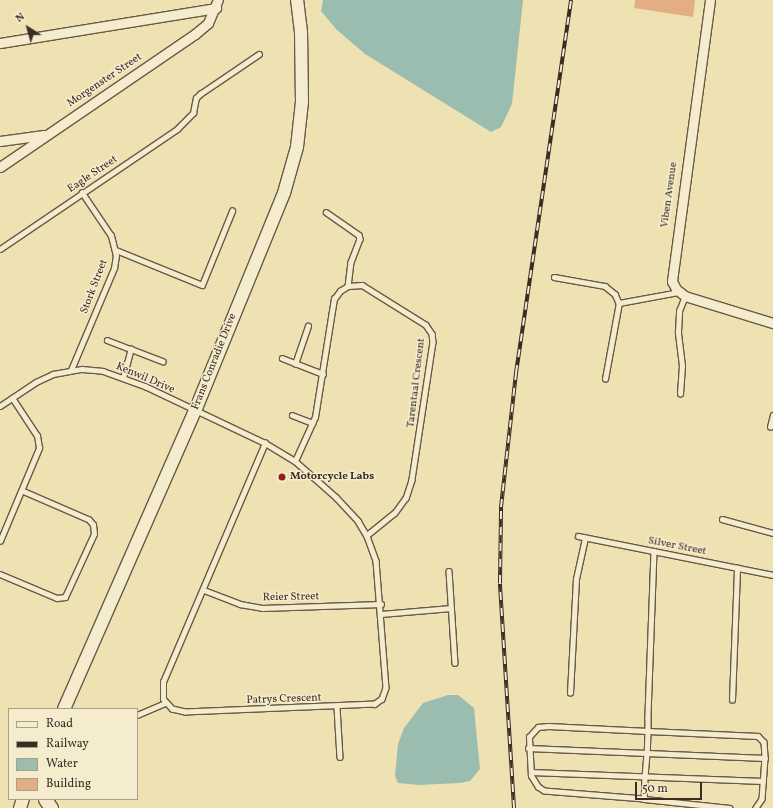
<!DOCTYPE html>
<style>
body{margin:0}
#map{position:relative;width:773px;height:808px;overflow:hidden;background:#efe2b2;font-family:Vollkorn,serif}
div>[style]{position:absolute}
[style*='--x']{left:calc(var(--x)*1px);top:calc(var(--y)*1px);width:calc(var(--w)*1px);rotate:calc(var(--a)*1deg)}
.water>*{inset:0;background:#9abdb0}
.building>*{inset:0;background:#e4ae85}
.roads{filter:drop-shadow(1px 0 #665a48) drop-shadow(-1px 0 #665a48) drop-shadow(0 1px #665a48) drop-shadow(0 -1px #665a48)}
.service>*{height:4.5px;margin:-2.25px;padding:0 2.25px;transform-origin:2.25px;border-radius:2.25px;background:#f5eccd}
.minor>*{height:9px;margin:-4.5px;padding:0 4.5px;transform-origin:4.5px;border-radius:4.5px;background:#f5eccd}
.tertiary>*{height:12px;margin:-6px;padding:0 6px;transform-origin:6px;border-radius:6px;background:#f5eccd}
.secondary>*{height:13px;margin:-6.5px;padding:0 6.5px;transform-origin:6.5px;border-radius:6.5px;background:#f5eccd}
.rail>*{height:4px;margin-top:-2px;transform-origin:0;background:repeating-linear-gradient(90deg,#f5eccd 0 8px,#392d24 0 16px);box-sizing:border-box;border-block:1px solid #392d24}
.dots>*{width:11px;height:11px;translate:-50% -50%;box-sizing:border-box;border:2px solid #f5eccd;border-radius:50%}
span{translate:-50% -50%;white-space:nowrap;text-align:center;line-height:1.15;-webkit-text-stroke:3px #f5eccd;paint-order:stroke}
.street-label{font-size:11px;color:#392d24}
.poi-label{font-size:11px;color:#392d24;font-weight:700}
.left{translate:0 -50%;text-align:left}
.legend{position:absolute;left:8px;top:708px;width:130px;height:92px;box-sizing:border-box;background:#f5eccd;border:1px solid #aaa089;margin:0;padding:5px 7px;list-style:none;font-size:12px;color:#392d24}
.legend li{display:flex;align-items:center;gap:8px;height:20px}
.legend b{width:20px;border:1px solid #aaa089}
.north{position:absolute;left:8px;top:8px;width:40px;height:40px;-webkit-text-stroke:3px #f5eccd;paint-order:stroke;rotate:323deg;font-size:11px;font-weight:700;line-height:16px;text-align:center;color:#392d24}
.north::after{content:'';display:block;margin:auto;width:14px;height:18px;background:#392d24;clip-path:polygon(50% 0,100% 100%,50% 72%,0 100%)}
.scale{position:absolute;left:635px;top:782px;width:67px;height:18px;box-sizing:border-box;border:2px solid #392d24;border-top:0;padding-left:5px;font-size:12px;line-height:14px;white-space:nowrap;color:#392d24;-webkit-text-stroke:3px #f5eccd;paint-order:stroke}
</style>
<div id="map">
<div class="water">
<i style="clip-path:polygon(323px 0,523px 0,512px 104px,501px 127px,491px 132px,365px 54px,336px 29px,321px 11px)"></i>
<i style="clip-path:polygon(448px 695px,458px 695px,474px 708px,480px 769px,470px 781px,460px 783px,419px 785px,398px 783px,395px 776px,398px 744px,404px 728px,423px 703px)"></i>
</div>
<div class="building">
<i style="clip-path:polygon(635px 0,695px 0,693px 17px,634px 8px)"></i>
</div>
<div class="roads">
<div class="service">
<i style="--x:326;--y:212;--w:40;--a:34.9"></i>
<i style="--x:359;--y:235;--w:4;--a:76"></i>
<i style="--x:360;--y:239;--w:25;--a:111"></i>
<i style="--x:351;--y:262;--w:24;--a:97"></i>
<i style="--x:0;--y:249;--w:214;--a:-34.1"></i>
<i style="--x:177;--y:129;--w:23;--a:-45"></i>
<i style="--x:193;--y:113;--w:15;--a:-79"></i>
<i style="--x:196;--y:98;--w:6;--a:-45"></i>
<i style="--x:200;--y:94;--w:71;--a:-34.1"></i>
<i style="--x:116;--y:250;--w:93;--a:22.1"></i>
<i style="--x:202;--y:285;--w:80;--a:-67.9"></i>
<i style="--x:554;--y:277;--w:52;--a:10"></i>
<i style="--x:605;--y:286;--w:13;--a:39"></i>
<i style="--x:615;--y:294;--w:10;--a:66"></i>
<i style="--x:107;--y:340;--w:26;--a:21"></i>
<i style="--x:282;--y:358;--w:44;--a:21.3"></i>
<i style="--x:295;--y:364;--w:40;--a:-71.1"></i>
<i style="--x:71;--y:370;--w:111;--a:-67.1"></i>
<i style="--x:114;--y:268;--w:12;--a:-81"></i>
<i style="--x:116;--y:256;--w:21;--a:-104"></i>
<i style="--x:111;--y:236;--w:52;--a:-124"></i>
<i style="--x:123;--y:378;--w:30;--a:-75"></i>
<i style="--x:131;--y:349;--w:34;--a:21"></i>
<i style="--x:605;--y:379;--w:77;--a:-79.6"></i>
<i style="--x:619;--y:303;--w:61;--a:-10.4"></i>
<i style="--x:680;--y:394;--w:28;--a:-86"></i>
<i style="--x:682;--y:366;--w:34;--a:-97"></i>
<i style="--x:678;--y:332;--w:21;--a:-87"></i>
<i style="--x:679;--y:311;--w:16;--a:-68"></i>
<i style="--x:0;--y:406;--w:43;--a:-33.7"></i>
<i style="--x:36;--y:382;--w:19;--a:-25"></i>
<i style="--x:53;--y:374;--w:29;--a:-10"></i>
<i style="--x:82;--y:369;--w:21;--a:5"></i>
<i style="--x:103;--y:371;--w:45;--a:19.7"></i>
<i style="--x:145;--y:386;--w:133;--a:25.4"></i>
<i style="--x:265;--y:443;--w:35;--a:31"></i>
<i style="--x:295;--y:461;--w:55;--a:41.3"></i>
<i style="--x:336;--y:497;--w:33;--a:47"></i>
<i style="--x:358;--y:521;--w:17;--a:59"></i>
<i style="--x:367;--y:536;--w:27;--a:70"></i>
<i style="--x:376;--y:561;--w:127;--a:85.5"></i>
<i style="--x:386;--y:688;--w:12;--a:110"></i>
<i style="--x:382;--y:699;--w:9;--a:144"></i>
<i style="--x:375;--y:704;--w:190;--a:177.6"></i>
<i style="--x:185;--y:712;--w:13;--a:-167"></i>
<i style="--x:172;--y:709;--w:13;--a:-132"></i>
<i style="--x:163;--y:699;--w:17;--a:-90"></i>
<i style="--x:163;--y:682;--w:260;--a:-66.9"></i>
<i style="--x:292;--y:415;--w:22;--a:21"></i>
<i style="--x:770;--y:427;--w:12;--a:-76"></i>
<i style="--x:295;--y:461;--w:48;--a:-65.6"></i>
<i style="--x:315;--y:417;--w:120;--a:-80.9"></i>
<i style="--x:334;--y:299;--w:10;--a:-53"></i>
<i style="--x:340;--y:291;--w:9;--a:-32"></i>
<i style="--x:348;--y:286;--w:14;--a:-4"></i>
<i style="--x:362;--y:285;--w:75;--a:32"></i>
<i style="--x:426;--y:325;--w:11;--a:56"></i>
<i style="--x:432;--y:334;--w:8;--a:83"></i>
<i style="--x:433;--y:342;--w:140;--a:98.7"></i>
<i style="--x:412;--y:480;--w:19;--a:108"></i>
<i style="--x:406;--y:498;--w:19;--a:126"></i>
<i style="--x:395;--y:513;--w:36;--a:141"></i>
<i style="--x:722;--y:519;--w:53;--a:15.4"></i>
<i style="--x:578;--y:536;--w:199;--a:11.3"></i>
<i style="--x:0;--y:541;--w:101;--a:-67.2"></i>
<i style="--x:39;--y:448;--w:12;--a:-99"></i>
<i style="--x:37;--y:436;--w:45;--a:-123.3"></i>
<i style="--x:654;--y:551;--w:167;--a:92.1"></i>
<i style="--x:648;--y:718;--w:13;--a:90"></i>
<i style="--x:648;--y:731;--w:23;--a:92"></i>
<i style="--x:647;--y:754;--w:22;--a:95"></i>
<i style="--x:645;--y:776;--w:23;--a:92"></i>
<i style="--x:644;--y:799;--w:100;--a:-175.4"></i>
<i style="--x:544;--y:791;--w:7;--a:-146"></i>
<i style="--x:538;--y:787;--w:13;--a:-122"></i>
<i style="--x:531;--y:776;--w:39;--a:-93"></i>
<i style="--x:529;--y:737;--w:13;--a:-48"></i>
<i style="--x:538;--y:727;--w:10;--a:-6"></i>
<i style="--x:548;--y:726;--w:100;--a:2.9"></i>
<i style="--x:648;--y:731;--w:110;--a:2.6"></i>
<i style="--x:758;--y:736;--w:8;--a:45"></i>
<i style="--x:764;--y:742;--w:16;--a:86"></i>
<i style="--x:765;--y:758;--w:41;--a:94.2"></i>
<i style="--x:762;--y:799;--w:11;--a:124"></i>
<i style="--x:449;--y:571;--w:92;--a:86.3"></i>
<i style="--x:0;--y:574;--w:62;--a:22.8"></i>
<i style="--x:57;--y:598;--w:8;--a:-7"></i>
<i style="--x:65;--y:597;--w:69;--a:-65.3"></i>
<i style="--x:94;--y:534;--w:9;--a:-96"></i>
<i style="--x:93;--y:525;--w:6;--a:-129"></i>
<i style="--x:89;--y:520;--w:73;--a:-156.6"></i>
<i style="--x:204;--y:590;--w:39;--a:21"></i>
<i style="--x:240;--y:604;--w:22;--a:10"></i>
<i style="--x:262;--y:608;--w:119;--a:-1.9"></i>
<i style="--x:381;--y:614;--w:70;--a:-4.9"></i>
<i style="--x:570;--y:693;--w:114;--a:-87"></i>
<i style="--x:576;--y:579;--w:42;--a:-77.6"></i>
<i style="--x:732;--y:700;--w:132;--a:-87.8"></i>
<i style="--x:337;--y:707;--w:50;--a:86.6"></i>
<i style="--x:137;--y:715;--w:30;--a:-23"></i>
<i style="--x:528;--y:748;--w:237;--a:2.4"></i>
<i style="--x:531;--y:772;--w:232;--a:2.2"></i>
<i style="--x:644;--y:799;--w:86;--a:6"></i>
</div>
<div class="minor">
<i style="--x:710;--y:0;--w:284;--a:97.7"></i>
<i style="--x:672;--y:281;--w:9;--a:63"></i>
<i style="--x:676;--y:289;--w:11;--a:38"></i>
<i style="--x:685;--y:296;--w:92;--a:17.1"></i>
<i style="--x:0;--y:43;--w:219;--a:-9.2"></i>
<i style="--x:0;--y:141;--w:44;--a:-7.8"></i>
<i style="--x:0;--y:167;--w:236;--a:-34.3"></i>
<i style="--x:195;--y:34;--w:17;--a:-40"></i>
<i style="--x:208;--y:23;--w:25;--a:-67"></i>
</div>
<div class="tertiary">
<i style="--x:64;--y:709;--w:326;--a:-66.3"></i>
<i style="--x:195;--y:411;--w:235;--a:-67.8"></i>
<i style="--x:284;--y:193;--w:48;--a:-74.2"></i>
<i style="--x:297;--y:147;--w:45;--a:-83.7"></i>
<i style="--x:302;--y:102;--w:70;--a:-90.8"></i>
<i style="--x:301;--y:32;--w:32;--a:-97"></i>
<i style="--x:20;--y:808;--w:9;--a:-72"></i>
</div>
<div class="secondary">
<i style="--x:45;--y:799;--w:11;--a:56"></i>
</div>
</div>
<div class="rail">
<i style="--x:514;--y:808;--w:225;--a:-93.6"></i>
<i style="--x:500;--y:583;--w:76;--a:-89.2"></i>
<i style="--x:501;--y:507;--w:135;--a:-83.6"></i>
<i style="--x:516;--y:373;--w:377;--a:-81.6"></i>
</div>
<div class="dots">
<i style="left:282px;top:477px;background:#8f2418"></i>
</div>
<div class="street-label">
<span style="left:105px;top:81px;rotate:-34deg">Morgenster Street</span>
<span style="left:93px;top:175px;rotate:-34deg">Eagle Street</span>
<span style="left:670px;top:195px;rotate:-82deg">Viben Avenue</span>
<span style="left:95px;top:287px;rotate:-69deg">Stork Street</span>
<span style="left:215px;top:362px;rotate:-68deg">Frans Conradie Drive</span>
<span style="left:145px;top:379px;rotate:23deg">Kenwil Drive</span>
<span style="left:417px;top:383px;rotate:-83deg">Tarentaal Crescent</span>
<span style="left:677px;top:547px;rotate:11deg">Silver Street</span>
<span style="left:291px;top:598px;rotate:-1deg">Reier Street</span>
<span style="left:284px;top:700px;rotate:-2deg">Patrys Crescent</span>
</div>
<div class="poi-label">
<span class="left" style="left:290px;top:477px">Motorcycle Labs</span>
</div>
<ul class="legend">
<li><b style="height:5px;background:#f5eccd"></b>Road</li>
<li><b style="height:5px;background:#392d24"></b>Railway</li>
<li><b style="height:11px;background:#9abdb0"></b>Water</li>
<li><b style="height:11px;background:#e4ae85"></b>Building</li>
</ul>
<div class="north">N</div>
<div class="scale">50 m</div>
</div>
